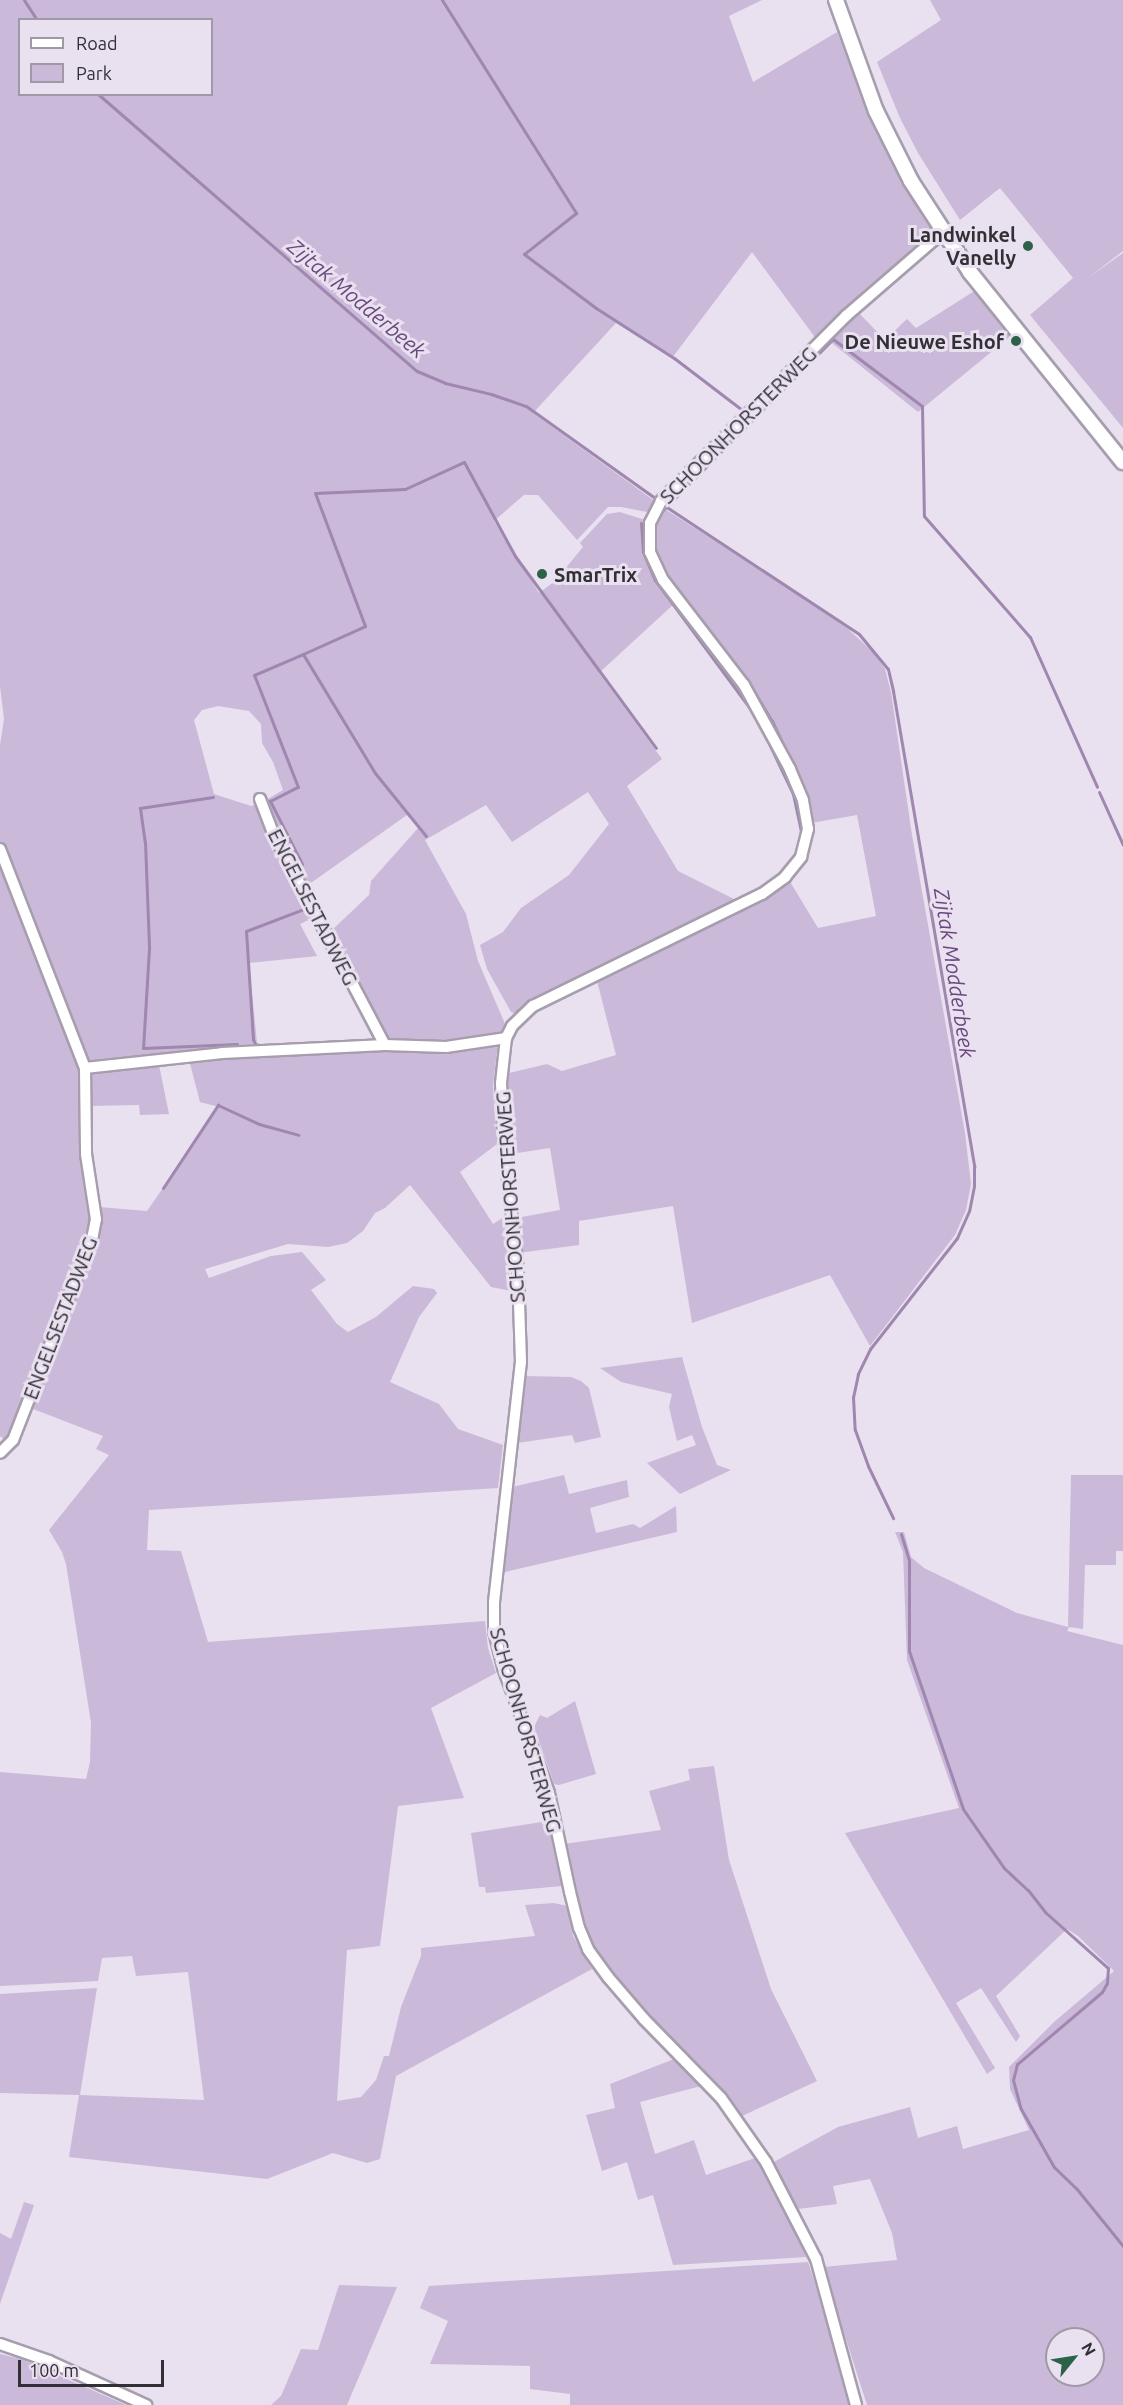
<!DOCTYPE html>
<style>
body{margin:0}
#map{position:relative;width:1123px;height:2405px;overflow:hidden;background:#e9e0f0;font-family:Ubuntu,sans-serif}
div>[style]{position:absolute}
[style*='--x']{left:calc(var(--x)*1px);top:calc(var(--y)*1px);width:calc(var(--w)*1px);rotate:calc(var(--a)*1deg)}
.green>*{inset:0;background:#cbb9d9}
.stream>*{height:3px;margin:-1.5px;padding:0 1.5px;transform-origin:1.5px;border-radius:1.5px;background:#9f87af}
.roads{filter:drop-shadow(2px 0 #a79ead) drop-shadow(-2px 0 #a79ead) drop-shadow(0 2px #a79ead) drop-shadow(0 -2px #a79ead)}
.street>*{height:10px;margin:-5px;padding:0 5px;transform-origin:5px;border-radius:5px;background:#fff}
.secondary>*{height:14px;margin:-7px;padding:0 7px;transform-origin:7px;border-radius:7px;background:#fff}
.dots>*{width:16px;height:16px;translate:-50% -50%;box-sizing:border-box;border:3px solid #e9e0f0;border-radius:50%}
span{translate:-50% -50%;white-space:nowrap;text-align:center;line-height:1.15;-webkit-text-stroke:6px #e9e0f0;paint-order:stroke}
.poi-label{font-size:20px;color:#322f35;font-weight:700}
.right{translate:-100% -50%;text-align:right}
.left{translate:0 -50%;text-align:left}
.street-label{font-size:20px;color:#322f35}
.water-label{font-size:21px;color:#69487e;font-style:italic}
.legend{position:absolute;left:18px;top:18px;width:195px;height:78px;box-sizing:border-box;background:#e9e0f0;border:2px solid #a099a5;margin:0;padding:8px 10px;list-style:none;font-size:18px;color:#322f35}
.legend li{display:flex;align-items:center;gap:12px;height:30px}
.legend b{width:30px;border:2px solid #a099a5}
.north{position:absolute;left:1045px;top:2327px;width:60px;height:60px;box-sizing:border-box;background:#e9e0f0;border:2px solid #a099a5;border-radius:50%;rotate:60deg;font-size:16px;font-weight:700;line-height:24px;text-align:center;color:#322f35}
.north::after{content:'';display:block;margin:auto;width:21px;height:27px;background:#2c6249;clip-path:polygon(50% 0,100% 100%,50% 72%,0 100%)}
.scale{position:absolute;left:18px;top:2360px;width:146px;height:27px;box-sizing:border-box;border:3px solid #322f35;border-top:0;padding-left:8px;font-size:18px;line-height:21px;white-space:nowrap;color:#322f35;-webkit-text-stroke:4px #e9e0f0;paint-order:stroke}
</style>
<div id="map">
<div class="green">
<i style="clip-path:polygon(evenodd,0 0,762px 0,729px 16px,753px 82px,837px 32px,876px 130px,891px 162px,935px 232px,867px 290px,817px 340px,752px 252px,672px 358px,616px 323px,533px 413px,656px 502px,647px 512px,621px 507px,608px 507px,577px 540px,538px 495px,524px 495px,494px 521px,539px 593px,555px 581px,583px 547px,580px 543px,607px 514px,620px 512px,645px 520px,646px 533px,675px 603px,599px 673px,662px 759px,627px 786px,678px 871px,740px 902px,519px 1015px,511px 1012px,487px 969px,480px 945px,503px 932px,521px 908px,569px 875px,609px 824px,588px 792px,512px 842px,486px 805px,425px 840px,466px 914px,478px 961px,506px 1026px,502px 1034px,477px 1039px,389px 1041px,330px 932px,369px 895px,371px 881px,418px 828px,407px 815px,308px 885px,266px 800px,283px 790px,273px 762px,262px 743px,261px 724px,249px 711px,218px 706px,202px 710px,194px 720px,214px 794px,251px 806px,259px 804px,315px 917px,300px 924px,317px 956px,249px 963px,257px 1043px,133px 1059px,85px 1061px,0 845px,0 745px,4px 719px,0 686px,0 0,20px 20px,212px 20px,212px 94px,20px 94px,20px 20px)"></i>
<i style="clip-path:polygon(930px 0,1123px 0,1123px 251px,1088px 278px,1123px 253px,1123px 428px,1030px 315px,1073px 278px,1000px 188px,960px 220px,918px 153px,900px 118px,877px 62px,941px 20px)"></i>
<i style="clip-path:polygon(976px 290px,1012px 335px,918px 412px,827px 339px,856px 310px,885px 340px,907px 319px,916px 328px)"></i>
<i style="clip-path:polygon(660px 506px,799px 594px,848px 629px,873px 652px,885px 669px,891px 692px,912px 835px,965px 1133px,971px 1184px,966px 1210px,955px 1235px,870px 1346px,830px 1275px,692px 1323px,673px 1206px,579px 1221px,579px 1245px,518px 1253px,516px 1218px,560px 1210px,550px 1148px,511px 1154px,505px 1074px,547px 1064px,562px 1071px,616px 1055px,597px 981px,616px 968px,789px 880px,818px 928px,876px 916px,857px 815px,811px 823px,785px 751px,772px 725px,675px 593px,656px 562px,652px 535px)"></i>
<i style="clip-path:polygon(0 864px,78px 1063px,82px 1162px,91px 1206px,92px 1225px,6px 1441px,0 1436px)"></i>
<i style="clip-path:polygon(498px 1043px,493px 1086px,497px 1144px,460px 1172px,493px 1224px,504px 1217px,511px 1291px,491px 1287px,410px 1185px,385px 1208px,375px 1213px,363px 1231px,347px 1243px,328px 1247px,288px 1244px,205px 1269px,209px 1278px,271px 1256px,302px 1252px,326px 1280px,311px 1290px,337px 1324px,348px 1332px,376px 1317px,413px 1286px,434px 1289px,437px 1293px,419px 1317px,390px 1382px,439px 1404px,458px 1429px,503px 1445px,498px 1488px,149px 1510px,147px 1550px,181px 1551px,208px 1642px,485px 1621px,488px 1648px,496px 1673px,431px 1708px,464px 1798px,398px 1806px,380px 1946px,347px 1950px,337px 2101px,361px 2097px,376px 2080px,384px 2056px,389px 2056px,401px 2007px,421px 1956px,421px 1948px,535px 1936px,525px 1905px,554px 1903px,567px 1906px,573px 1936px,592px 1969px,396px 2076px,380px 2159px,367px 2163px,333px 2153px,267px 2179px,69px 2157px,79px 2095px,0 2093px,0 1994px,97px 1988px,80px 2095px,204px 2100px,188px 1972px,136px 1976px,132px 1956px,102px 1958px,98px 1981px,0 1986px,0 1772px,86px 1779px,90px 1762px,91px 1723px,66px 1564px,62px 1552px,49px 1530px,109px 1455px,96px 1449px,103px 1436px,28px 1407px,101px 1217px,99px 1207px,147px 1211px,219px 1107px,200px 1102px,189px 1060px)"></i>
<i style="clip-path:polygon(159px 1065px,169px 1114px,140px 1115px,139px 1105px,88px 1106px,88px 1075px,93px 1070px)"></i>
<i style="clip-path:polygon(682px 1357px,702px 1427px,717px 1465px,731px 1470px,680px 1494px,647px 1463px,696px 1445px,692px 1435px,677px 1441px,669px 1407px,672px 1394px,621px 1382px,600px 1368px)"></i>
<i style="clip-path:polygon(523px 1376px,571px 1377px,581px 1381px,589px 1388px,601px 1437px,575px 1443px,572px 1435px,517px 1443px)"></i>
<i style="clip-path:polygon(564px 1475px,569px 1494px,627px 1480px,629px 1497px,590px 1508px,596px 1533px,633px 1524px,640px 1528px,676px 1506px,677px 1532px,501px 1573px,512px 1487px)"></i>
<i style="clip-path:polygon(evenodd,1071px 1475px,1123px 1475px,1123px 1551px,1116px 1551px,1116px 1565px,1085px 1565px,1083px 1629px,1069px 1627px,1067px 1631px,1123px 1645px,1123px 2405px,867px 2405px,823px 2267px,897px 2260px,892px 2233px,870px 2179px,833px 2186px,837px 2204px,798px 2209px,772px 2163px,838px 2127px,910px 2107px,918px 2138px,957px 2126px,963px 2149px,1029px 2130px,1010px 2089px,1009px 2067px,1054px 2022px,1114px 1971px,1078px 1936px,1067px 1929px,996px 1996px,1020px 2036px,1016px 2042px,981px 1988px,956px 2003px,995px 2068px,987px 2074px,845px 1833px,959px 1808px,907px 1660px,903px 1552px,895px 1532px,904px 1532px,911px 1557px,924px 1568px,1017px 1613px,1068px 1627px,1071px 1475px,1057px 2339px,1093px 2339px,1093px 2375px,1057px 2375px,1057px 2339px)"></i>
<i style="clip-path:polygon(575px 1701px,596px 1774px,559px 1785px,554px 1784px,534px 1727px,540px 1715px,547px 1718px)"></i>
<i style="clip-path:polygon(714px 1766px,729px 1860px,771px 1989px,817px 2081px,740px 2117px,625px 1994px,585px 1937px,564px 1844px,661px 1830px,649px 1791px,690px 1780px,688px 1769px)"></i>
<i style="clip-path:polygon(548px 1821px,562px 1886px,486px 1893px,485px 1887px,479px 1887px,471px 1833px)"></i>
<i style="clip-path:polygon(674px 2059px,701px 2086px,640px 2102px,655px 2154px,694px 2140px,706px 2175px,755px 2158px,792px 2221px,806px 2257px,673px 2265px,653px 2195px,638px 2200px,627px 2162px,602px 2171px,586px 2115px,615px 2108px,610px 2084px)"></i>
<i style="clip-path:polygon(24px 2202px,34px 2205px,0 2304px,0 2233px,11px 2239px)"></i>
<i style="clip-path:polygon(808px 2262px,855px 2405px,570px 2405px,570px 2394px,530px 2389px,530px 2366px,430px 2364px,448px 2321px,420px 2308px,429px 2286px)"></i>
<i style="clip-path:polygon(339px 2285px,397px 2287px,347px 2405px,271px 2405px,281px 2396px,301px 2349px,318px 2350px)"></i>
<i style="clip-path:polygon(0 2354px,21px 2359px,126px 2405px,0 2405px)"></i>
</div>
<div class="stream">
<i style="--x:24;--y:0;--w:24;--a:57"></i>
<i style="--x:442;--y:0;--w:252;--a:57.8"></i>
<i style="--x:576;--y:213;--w:66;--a:141.7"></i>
<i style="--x:524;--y:254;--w:90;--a:36.9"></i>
<i style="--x:596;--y:308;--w:93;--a:32.7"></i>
<i style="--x:674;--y:358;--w:89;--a:37.3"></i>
<i style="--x:98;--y:94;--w:422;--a:41"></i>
<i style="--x:417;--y:371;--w:30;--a:23"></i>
<i style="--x:445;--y:383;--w:47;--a:13.4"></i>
<i style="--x:491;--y:394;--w:37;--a:19"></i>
<i style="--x:526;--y:406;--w:158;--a:35.5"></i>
<i style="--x:665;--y:506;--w:232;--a:33.4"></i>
<i style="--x:859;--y:634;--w:45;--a:50.4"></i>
<i style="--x:888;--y:669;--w:23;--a:77"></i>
<i style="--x:893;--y:691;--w:483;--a:80.3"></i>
<i style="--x:974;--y:1167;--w:19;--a:90"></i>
<i style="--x:974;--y:1186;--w:25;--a:101"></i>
<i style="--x:969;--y:1211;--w:30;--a:114"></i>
<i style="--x:957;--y:1238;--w:141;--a:128.1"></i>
<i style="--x:870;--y:1349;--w:28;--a:116"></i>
<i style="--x:858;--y:1374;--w:24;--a:102"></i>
<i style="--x:853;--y:1397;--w:33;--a:87"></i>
<i style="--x:855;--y:1430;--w:38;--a:70"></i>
<i style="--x:868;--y:1466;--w:58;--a:64.3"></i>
<i style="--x:660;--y:513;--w:245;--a:-45.2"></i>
<i style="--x:833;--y:339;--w:111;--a:37"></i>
<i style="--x:922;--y:406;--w:110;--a:89"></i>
<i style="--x:924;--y:516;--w:161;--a:48.8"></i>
<i style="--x:1030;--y:637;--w:164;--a:65.9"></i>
<i style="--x:641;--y:523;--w:29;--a:86"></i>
<i style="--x:643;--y:552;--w:30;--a:67"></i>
<i style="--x:655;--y:580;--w:167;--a:53.5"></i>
<i style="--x:710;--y:633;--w:45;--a:51.3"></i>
<i style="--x:752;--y:688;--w:39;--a:59"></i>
<i style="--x:772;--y:721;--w:75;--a:64.8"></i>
<i style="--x:764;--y:733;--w:68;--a:64.6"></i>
<i style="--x:793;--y:794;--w:43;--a:77.9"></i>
<i style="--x:1099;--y:792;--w:58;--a:65.6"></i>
<i style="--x:213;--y:797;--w:74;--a:171.4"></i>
<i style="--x:140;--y:808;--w:34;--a:82"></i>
<i style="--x:145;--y:842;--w:106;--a:87.8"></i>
<i style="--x:149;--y:948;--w:100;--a:93.4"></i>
<i style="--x:143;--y:1048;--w:94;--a:-2.4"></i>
<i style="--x:426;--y:836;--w:81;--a:-129"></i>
<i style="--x:375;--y:773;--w:139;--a:-121.2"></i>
<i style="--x:303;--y:654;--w:68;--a:-24.3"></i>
<i style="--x:365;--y:626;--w:142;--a:-110.6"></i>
<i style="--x:315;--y:493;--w:90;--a:-2.5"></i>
<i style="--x:405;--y:489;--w:65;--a:-24.6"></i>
<i style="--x:464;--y:462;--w:107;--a:61.5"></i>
<i style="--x:515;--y:556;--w:238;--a:53.7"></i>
<i style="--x:302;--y:864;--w:71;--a:-116.9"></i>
<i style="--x:270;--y:801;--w:31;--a:-27"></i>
<i style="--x:298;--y:787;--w:120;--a:-111.4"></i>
<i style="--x:254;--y:675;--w:53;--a:-23.2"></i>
<i style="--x:517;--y:1011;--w:36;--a:-32"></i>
<i style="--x:547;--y:992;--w:243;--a:-26.1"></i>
<i style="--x:267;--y:1046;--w:12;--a:-171"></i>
<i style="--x:255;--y:1044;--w:5;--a:-112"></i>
<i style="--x:253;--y:1039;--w:108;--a:-93.7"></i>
<i style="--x:246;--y:931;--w:67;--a:-20.9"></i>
<i style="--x:163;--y:1188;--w:100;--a:-56.5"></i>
<i style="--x:218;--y:1105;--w:45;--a:24.9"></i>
<i style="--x:259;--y:1124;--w:41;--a:15.4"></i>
<i style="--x:901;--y:1534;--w:27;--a:73"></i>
<i style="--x:909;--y:1560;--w:91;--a:90"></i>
<i style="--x:909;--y:1651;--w:167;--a:71.1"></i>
<i style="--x:963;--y:1809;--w:72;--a:55.2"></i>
<i style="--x:1004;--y:1868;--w:33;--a:43"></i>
<i style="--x:1028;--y:1890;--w:28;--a:52"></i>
<i style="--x:1045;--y:1912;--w:84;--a:41.6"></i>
<i style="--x:1108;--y:1968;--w:15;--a:94"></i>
<i style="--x:1107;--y:1983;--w:10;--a:119"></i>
<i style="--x:1102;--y:1992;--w:111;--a:139.7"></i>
<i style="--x:1017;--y:2064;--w:16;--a:104"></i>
<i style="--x:1013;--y:2080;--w:30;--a:75"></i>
<i style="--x:1021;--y:2109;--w:67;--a:60.4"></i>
<i style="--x:1054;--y:2167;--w:30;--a:44"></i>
<i style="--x:1076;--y:2188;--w:75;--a:51"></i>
</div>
<div class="roads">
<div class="street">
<i style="--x:260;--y:799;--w:34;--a:69"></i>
<i style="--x:272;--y:831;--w:242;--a:62.2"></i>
<i style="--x:0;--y:849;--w:235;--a:68.8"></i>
<i style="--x:85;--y:1068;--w:86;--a:89.3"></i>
<i style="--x:86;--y:1154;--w:66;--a:81.3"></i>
<i style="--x:96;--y:1219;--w:16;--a:101"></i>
<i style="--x:93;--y:1235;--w:220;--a:111.3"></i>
<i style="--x:13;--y:1440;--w:18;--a:135"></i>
<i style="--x:85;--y:1068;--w:138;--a:-6.2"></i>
<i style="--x:222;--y:1053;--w:163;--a:-2.8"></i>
<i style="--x:385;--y:1045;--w:61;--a:1.9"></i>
<i style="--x:446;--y:1047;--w:61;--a:-8.5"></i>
<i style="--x:0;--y:2344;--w:52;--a:19.1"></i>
<i style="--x:49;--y:2361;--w:107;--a:24.4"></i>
<i style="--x:856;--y:2405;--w:151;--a:-105.3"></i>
<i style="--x:816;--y:2259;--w:109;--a:-117.3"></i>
<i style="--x:766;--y:2162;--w:78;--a:-125.1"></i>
<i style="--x:721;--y:2098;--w:110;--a:-134.3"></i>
<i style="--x:644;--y:2019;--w:55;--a:-130.6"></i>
<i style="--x:608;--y:1977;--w:34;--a:-126"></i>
<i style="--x:588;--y:1949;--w:23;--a:-113"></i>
<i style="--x:579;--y:1928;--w:37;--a:-104"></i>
<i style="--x:570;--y:1892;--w:101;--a:-102"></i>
<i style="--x:549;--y:1793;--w:134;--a:-110.1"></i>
<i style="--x:503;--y:1667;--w:37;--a:-104"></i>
<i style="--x:494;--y:1631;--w:29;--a:-90"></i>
<i style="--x:494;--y:1602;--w:242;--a:-83.6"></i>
<i style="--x:521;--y:1362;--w:91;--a:-91.9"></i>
<i style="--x:518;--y:1271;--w:127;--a:-96.3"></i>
<i style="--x:504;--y:1145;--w:62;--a:-92.8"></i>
<i style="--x:501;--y:1083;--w:45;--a:-83.7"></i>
<i style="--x:506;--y:1038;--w:13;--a:-63"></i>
<i style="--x:512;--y:1026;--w:29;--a:-44"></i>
<i style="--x:533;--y:1006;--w:255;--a:-26.1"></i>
<i style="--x:762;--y:894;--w:29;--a:-36"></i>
<i style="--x:785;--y:877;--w:26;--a:-51"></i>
<i style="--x:801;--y:857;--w:29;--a:-76"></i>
<i style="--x:808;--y:829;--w:29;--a:-100"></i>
<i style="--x:803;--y:800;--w:34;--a:-113"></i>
<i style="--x:790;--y:769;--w:96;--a:-118.7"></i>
<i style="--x:744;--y:685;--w:133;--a:-127.6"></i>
<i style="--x:663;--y:580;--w:31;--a:-115"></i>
<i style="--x:650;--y:552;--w:29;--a:-90"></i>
<i style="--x:650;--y:523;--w:25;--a:-63"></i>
<i style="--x:661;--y:501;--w:262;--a:-45"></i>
<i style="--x:846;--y:316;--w:128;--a:-40.9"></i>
</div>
<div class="secondary">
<i style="--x:836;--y:0;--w:118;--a:70.2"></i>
<i style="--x:876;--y:111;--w:78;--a:63.4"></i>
<i style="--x:911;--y:181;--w:108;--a:57"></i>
<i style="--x:970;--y:272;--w:244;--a:51.2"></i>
</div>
</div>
<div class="dots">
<i style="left:1028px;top:246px;background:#2c6249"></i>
<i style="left:1016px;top:341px;background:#2c6249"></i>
<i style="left:542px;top:574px;background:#2c6249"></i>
</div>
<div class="poi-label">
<span class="right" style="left:1016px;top:246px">Landwinkel<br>Vanelly</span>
<span class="right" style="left:1004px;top:341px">De Nieuwe Eshof</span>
<span class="left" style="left:554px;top:574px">SmarTrix</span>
</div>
<div class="street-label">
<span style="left:738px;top:425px;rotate:-45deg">SCHOONHORSTERWEG</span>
<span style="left:313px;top:907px;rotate:63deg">ENGELSESTADWEG</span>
<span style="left:510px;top:1197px;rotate:-94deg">SCHOONHORSTERWEG</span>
<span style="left:60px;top:1318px;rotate:-69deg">ENGELSESTADWEG</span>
<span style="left:526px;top:1730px;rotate:74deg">SCHOONHORSTERWEG</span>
</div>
<div class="water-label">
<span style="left:357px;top:298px;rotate:40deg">Zijtak Modderbeek</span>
<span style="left:955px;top:973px;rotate:81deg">Zijtak Modderbeek</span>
</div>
<ul class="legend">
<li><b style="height:8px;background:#fff"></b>Road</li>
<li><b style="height:16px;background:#cbb9d9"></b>Park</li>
</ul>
<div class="north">N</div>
<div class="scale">100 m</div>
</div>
